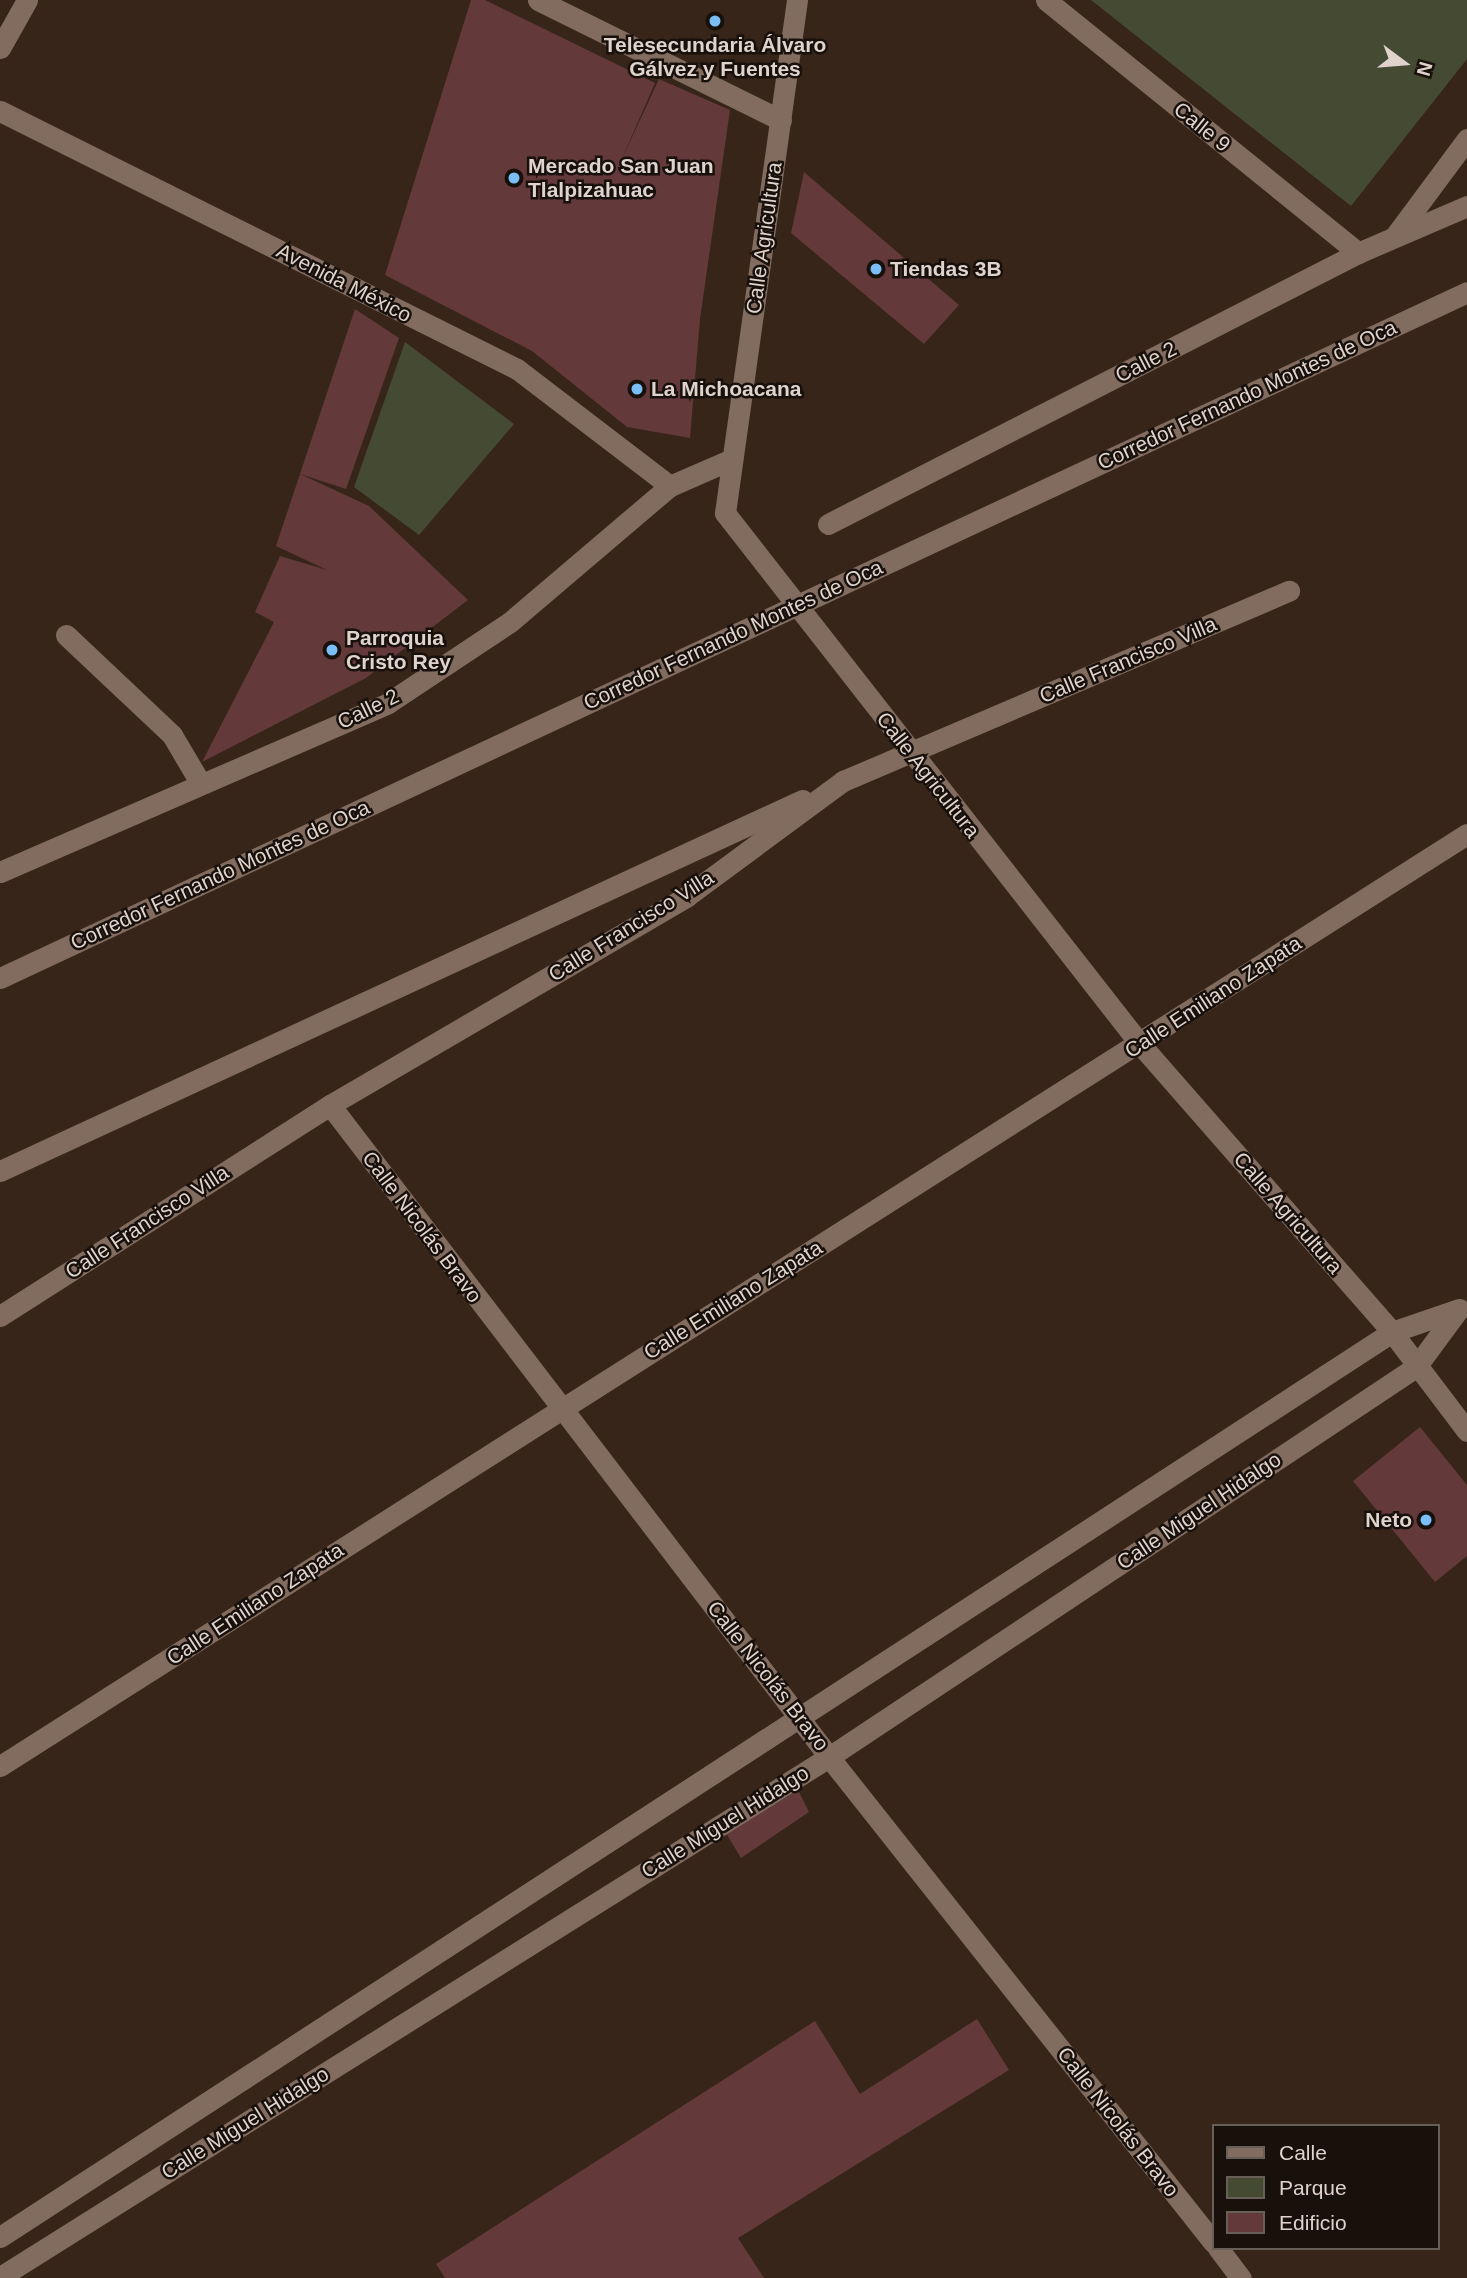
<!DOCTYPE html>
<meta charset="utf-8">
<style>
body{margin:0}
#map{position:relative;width:1467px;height:2278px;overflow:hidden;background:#37251a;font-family:Arial,sans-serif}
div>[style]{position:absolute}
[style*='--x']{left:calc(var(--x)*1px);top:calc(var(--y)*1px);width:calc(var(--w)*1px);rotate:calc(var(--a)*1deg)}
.green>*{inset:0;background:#454a33}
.building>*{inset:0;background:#63393a}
.lane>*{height:21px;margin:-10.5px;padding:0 10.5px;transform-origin:10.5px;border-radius:10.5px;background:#826c60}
.street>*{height:21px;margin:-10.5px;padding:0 10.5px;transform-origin:10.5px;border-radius:10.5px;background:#826c60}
.secondary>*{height:21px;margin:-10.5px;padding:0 10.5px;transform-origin:10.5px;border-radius:10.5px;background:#826c60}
.dots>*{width:19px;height:19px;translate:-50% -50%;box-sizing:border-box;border:4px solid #18100b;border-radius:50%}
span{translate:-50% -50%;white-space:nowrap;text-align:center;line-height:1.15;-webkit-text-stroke:5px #18100b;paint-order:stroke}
.poi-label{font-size:21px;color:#dfd3cc;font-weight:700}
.left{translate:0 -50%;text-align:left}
.right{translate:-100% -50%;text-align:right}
.street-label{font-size:21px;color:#dfd3cc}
.legend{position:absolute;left:1212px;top:2124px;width:228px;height:126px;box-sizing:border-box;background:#18100b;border:2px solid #685e58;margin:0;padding:9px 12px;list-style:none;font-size:21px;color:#dfd3cc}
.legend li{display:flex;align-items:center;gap:14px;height:35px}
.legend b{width:35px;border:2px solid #685e58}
.north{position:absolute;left:1369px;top:28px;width:70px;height:70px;-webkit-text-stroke:5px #18100b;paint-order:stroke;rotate:106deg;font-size:19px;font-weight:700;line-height:28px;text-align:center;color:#dfd3cc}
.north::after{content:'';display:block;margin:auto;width:24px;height:32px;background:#dfd3cc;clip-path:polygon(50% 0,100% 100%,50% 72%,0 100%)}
</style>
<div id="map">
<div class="green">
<i style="clip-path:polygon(1091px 0,1467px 0,1467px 59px,1351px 206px)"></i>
<i style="clip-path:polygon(405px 342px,514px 424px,419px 535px,354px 487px)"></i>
</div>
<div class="building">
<i style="clip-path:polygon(471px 0,485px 0,655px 83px,621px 161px,659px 79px,730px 110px,700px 319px,690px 438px,627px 427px,532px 351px,385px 275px)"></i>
<i style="clip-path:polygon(804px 172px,959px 305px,924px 344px,791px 233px)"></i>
<i style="clip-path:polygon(355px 309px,399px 338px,346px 489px,300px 474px)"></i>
<i style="clip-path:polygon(300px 474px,369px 506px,468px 600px,366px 678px,202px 762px,274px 622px,255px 612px,280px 556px,327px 570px,276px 546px)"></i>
<i style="clip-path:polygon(1420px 1427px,1467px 1485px,1467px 1556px,1435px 1582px,1353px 1481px)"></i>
<i style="clip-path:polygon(798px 1790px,809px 1812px,741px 1858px,726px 1833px)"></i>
<i style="clip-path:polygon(977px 2019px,1009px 2070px,738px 2238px,764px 2278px,445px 2278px,436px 2264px,815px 2021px,860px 2094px)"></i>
</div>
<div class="lane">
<i style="--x:66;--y:635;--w:146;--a:43.3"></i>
<i style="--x:172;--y:735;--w:57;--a:59.4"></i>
</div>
<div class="street">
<i style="--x:538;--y:0;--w:271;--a:26.3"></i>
<i style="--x:1046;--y:0;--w:402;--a:39"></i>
<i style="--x:0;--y:48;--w:55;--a:-60.6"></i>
<i style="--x:0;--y:111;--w:578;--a:26.52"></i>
<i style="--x:517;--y:369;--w:193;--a:37.4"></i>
<i style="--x:1395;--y:236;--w:121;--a:-53.4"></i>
<i style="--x:828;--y:524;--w:595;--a:-27.08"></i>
<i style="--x:1358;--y:253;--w:119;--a:-23.3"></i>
<i style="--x:0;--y:872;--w:423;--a:-23.5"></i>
<i style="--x:388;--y:703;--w:146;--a:-33.6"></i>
<i style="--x:510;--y:622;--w:210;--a:-40.4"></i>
<i style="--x:670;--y:486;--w:68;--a:-23.5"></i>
<i style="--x:0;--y:978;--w:1619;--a:-25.06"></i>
<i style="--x:0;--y:1171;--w:884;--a:-24.82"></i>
<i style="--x:0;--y:1316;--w:392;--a:-32.6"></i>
<i style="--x:330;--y:1105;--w:414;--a:-30.3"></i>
<i style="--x:687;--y:896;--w:194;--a:-36.4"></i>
<i style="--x:843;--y:781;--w:485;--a:-23.1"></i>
<i style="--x:0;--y:1766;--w:1738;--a:-32.43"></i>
<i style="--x:0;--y:2237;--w:1660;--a:-33.03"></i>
<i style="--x:1392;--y:1332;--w:71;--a:-18.9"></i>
<i style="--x:0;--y:2277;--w:979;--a:-32.1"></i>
<i style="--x:829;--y:1757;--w:705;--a:-33.6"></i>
<i style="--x:1416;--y:1367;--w:71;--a:-53.6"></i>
</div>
<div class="secondary">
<i style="--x:797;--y:0;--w:518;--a:97.99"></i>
<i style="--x:725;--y:513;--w:674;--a:51.99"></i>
<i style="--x:1140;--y:1044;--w:383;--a:48.8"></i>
<i style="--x:1392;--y:1332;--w:124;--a:52.9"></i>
<i style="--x:330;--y:1105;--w:821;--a:52.57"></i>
<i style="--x:829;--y:1757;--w:619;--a:51.63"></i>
<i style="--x:1218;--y:2248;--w:38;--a:53"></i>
</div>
<div class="dots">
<i style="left:715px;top:21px;background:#7abef8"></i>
<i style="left:514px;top:178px;background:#7abef8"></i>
<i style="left:876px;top:269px;background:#7abef8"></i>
<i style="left:637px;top:389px;background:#7abef8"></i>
<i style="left:332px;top:650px;background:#7abef8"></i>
<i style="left:1426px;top:1520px;background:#7abef8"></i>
</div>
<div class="poi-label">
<span style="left:715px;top:57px">Telesecundaria Álvaro<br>Gálvez y Fuentes</span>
<span class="left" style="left:528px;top:178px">Mercado San Juan<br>Tlalpizahuac</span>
<span class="left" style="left:890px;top:269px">Tiendas 3B</span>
<span class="left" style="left:651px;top:389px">La Michoacana</span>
<span class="left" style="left:346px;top:650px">Parroquia<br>Cristo Rey</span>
<span class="right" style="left:1412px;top:1520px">Neto</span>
</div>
<div class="street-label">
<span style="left:1202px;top:127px;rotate:39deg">Calle 9</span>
<span style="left:764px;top:238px;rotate:-82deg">Calle Agricultura</span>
<span style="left:344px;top:283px;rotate:27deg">Avenida México</span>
<span style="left:1146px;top:362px;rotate:-27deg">Calle 2</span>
<span style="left:1247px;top:395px;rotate:-25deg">Corredor Fernando Montes de Oca</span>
<span style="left:733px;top:635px;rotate:-25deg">Corredor Fernando Montes de Oca</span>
<span style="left:1128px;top:660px;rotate:-23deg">Calle Francisco Villa</span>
<span style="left:368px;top:709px;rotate:-26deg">Calle 2</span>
<span style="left:928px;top:775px;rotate:52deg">Calle Agricultura</span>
<span style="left:220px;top:875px;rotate:-25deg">Corredor Fernando Montes de Oca</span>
<span style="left:631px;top:926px;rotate:-32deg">Calle Francisco Villa</span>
<span style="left:1213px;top:997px;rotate:-33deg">Calle Emiliano Zapata</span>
<span style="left:1288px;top:1213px;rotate:49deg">Calle Agricultura</span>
<span style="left:147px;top:1222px;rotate:-33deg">Calle Francisco Villa</span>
<span style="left:422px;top:1227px;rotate:53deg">Calle Nicolás Bravo</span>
<span style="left:733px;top:1300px;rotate:-32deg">Calle Emiliano Zapata</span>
<span style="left:1199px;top:1511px;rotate:-34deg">Calle Miguel Hidalgo</span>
<span style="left:255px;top:1604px;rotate:-33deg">Calle Emiliano Zapata</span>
<span style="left:768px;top:1676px;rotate:52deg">Calle Nicolás Bravo</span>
<span style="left:725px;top:1822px;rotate:-32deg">Calle Miguel Hidalgo</span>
<span style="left:1118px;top:2122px;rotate:52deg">Calle Nicolás Bravo</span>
<span style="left:245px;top:2123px;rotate:-32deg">Calle Miguel Hidalgo</span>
</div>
<ul class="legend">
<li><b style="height:9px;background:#826c60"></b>Calle</li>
<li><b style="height:19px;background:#454a33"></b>Parque</li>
<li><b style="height:19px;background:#63393a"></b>Edificio</li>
</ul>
<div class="north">N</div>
</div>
